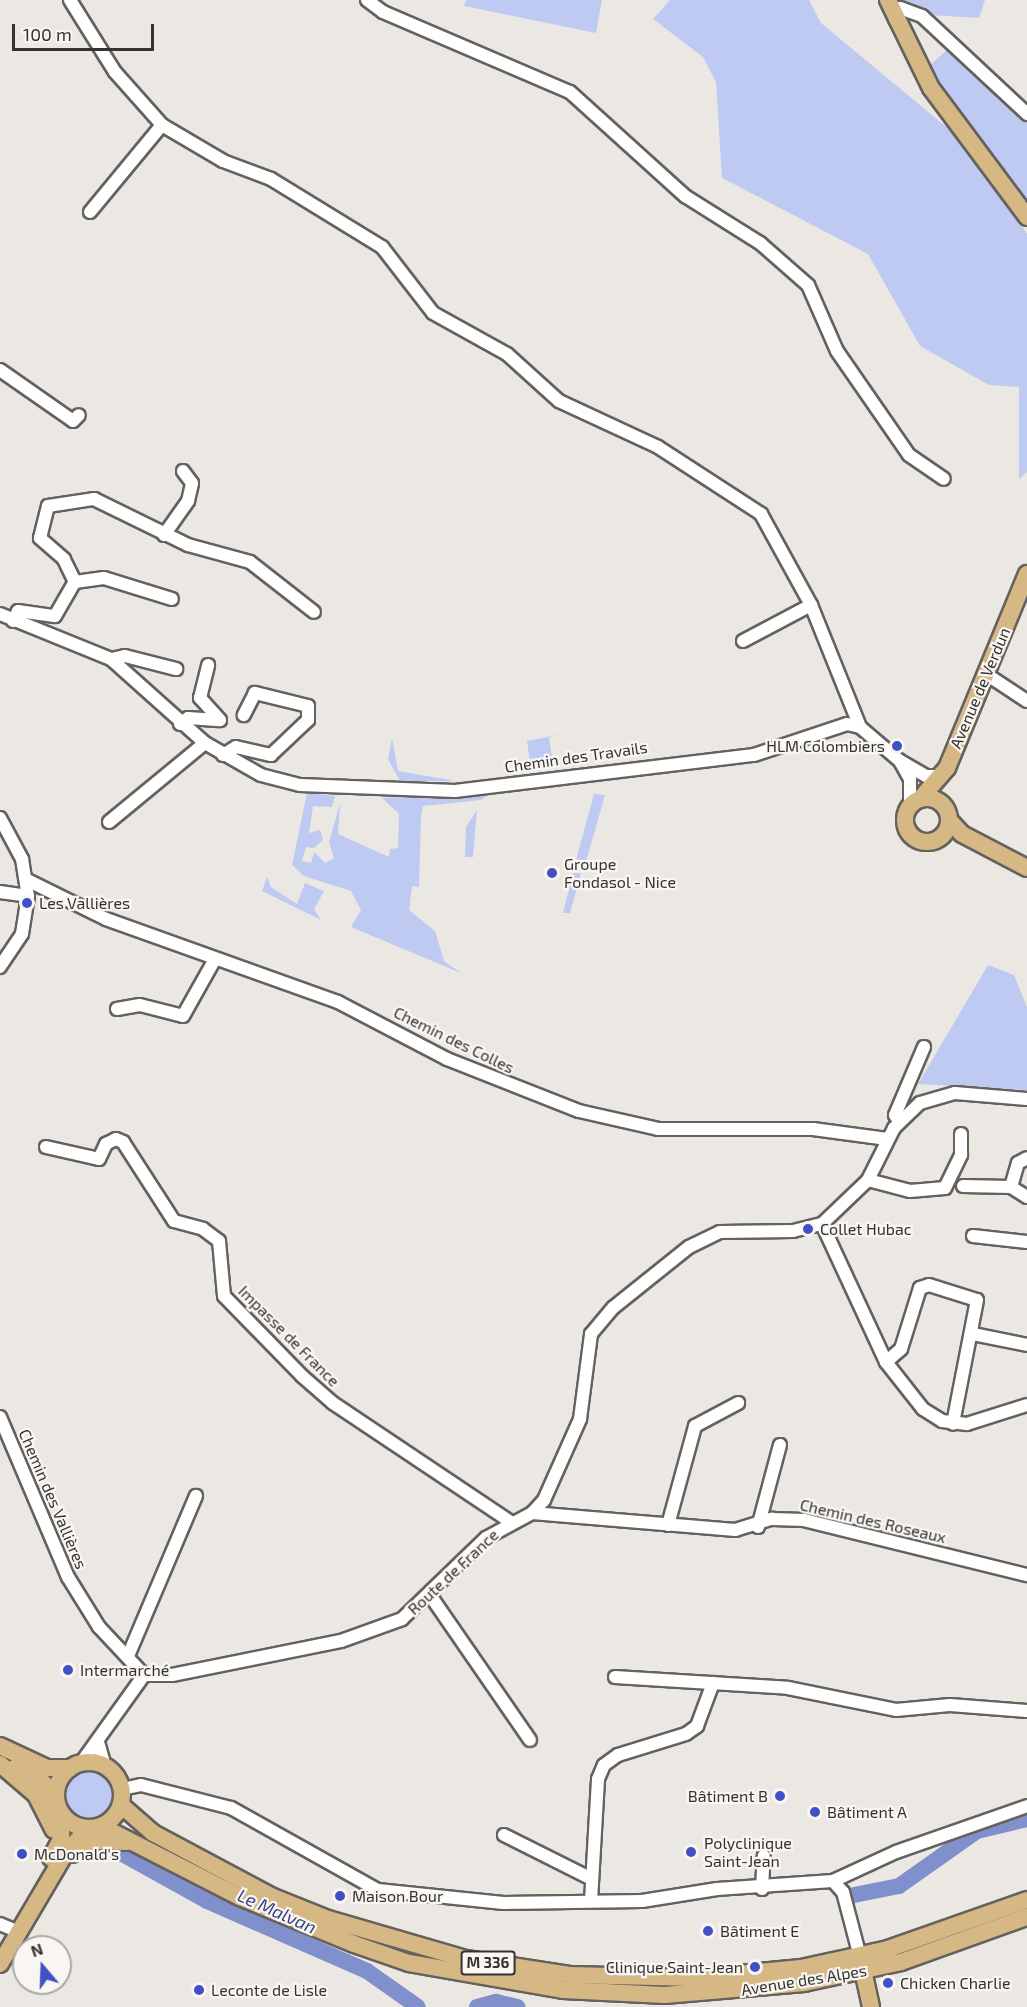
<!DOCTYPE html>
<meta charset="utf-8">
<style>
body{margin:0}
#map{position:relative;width:1027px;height:2007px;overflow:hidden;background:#ebe8e4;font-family:"Exo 2",sans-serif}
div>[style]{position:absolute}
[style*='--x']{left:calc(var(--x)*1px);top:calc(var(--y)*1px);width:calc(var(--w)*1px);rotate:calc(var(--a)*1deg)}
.green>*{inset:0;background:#becaf1}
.round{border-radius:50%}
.river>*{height:16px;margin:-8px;padding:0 8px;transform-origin:8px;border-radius:8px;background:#8090cc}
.roads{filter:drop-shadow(2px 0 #64615e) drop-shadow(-2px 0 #64615e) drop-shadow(0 2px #64615e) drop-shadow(0 -2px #64615e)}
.minor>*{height:12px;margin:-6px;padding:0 6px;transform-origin:6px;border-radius:6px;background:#fff}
.major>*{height:16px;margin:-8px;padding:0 8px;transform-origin:8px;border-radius:8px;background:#d6b885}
.major>.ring{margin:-8px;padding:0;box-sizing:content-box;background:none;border:16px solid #d6b885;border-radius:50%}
.dots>*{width:16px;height:16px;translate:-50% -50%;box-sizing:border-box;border:3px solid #f9f6f2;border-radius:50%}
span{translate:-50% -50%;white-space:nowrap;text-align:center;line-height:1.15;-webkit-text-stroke:4.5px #f9f6f2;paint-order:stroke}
.shield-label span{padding:2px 4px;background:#f9f6f2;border:2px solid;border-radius:4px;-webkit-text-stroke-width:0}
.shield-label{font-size:15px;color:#343332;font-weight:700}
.street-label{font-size:16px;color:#343332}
.poi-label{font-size:16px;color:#343332}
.right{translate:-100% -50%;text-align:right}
.left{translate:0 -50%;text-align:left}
.water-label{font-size:18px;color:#323f88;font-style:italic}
.north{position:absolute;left:12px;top:1935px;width:60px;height:60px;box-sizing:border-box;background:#f9f6f2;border:2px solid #aaa8a5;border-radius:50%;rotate:341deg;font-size:16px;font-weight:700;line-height:24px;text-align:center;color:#343332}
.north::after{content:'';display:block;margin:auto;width:21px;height:27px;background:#4150c4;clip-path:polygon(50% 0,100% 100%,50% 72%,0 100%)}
.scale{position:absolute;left:12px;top:24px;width:142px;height:27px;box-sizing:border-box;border:3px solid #343332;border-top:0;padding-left:8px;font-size:18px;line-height:21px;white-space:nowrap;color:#343332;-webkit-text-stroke:4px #f9f6f2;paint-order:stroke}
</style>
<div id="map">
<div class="green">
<i style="clip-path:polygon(466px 0,602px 0,596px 33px,464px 6px)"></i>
<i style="clip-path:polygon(670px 0,809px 0,821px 23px,962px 140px,1027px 234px,1027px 472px,1019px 479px,1019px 387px,989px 385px,920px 346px,868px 254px,722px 178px,716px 82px,703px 57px,653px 19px)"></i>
<i style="clip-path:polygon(897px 0,985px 0,979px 18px,928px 15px)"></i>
<i style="clip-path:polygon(948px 49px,1027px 118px,1027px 203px,936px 80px,929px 66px)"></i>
<i style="clip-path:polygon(593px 728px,549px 737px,552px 758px,544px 764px,514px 767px,530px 762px,527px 741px)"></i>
<i style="clip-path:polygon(392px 738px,398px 771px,456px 781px,400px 781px,388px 759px)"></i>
<i style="clip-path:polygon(492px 792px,481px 800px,423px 806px,421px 815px,419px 887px,412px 886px,409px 910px,435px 931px,444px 961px,461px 973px,351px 927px,361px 910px,351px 891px,304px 876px,292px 865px,307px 793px,335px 796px,332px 807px,313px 806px,309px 833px,320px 830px,323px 840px,314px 848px,306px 847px,302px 861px,311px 863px,314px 852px,325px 863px,334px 858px,329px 842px,340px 803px,338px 834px,389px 857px,390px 849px,398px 848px,399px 814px,382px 798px)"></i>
<i style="clip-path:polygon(594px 794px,605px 795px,585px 865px,575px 864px)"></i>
<i style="clip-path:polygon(477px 810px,473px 857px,465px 857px,466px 827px)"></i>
<i style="clip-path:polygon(573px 873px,581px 873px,570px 913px,563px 913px)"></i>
<i style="clip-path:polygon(267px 877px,271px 887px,297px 904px,305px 883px,324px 891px,314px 909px,321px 920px,262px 891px)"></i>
<i style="clip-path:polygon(988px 965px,1014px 975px,1027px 1007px,1027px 1090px,918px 1084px)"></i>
<i class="round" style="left:64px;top:1770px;width:50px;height:50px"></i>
</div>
<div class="river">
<i style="--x:119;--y:1852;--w:101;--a:29.1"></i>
<i style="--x:207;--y:1901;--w:175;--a:23.6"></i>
<i style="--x:367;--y:1971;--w:62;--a:35.2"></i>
<i style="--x:854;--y:1895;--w:46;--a:-11.3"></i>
<i style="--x:899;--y:1886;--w:95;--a:-35.2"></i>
<i style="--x:977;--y:1831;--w:51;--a:-13.5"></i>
<i style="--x:477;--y:2007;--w:20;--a:-15"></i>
<i style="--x:496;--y:2002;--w:22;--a:13"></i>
</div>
<div class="roads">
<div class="minor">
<i style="--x:70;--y:0;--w:85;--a:58"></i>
<i style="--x:115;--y:72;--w:71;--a:48.4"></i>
<i style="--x:162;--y:125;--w:71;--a:30.5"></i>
<i style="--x:223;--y:161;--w:51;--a:20.6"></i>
<i style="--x:271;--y:179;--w:130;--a:31.5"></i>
<i style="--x:382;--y:247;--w:83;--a:52.3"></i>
<i style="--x:433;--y:313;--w:85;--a:29"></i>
<i style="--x:507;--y:354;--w:70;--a:42.1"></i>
<i style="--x:559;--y:401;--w:109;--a:24.9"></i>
<i style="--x:658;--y:447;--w:123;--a:33"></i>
<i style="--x:761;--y:514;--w:104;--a:61.2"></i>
<i style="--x:811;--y:605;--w:131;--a:68.1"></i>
<i style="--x:367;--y:0;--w:20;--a:37"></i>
<i style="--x:383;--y:12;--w:203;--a:23.2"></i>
<i style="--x:570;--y:92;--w:155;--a:42.1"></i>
<i style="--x:685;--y:196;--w:89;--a:32.1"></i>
<i style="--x:760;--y:243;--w:64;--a:41.2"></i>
<i style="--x:808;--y:285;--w:72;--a:66.3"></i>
<i style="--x:837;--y:351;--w:126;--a:55.3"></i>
<i style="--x:909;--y:455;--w:42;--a:34.4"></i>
<i style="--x:895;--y:19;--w:12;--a:-66"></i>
<i style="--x:900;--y:8;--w:23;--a:20"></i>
<i style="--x:922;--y:16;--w:144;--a:43"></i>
<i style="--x:90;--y:212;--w:113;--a:-50.4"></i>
<i style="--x:0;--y:370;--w:89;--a:34.9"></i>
<i style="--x:73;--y:421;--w:8;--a:-45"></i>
<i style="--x:164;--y:535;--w:42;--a:-54.8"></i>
<i style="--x:188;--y:501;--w:18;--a:-77"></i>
<i style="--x:192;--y:483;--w:15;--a:-127"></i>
<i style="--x:75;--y:582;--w:29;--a:-8"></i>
<i style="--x:104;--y:578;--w:71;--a:17.2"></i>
<i style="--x:0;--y:614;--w:120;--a:22.1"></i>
<i style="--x:111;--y:659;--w:126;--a:41.8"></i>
<i style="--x:205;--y:743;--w:64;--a:29.7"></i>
<i style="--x:261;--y:775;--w:40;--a:14.4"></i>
<i style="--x:300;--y:785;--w:155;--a:2.2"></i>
<i style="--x:455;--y:791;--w:301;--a:-6.9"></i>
<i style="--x:754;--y:755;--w:98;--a:-18.4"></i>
<i style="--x:847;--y:724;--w:13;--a:13"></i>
<i style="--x:860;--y:727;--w:52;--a:40.4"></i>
<i style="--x:900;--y:761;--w:21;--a:61"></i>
<i style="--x:910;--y:779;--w:26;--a:90"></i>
<i style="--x:13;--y:621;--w:11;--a:-63"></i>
<i style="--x:18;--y:611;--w:37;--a:8"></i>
<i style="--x:55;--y:616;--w:39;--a:-60"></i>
<i style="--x:75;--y:582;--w:25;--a:-116"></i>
<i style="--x:64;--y:559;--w:32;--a:-139"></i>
<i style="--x:40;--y:538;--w:33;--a:-76"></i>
<i style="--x:48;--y:506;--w:47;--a:-8.7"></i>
<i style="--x:94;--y:499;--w:105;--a:26.1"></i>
<i style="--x:188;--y:545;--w:64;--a:15.3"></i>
<i style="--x:250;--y:562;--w:81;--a:38"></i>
<i style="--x:743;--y:641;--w:77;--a:-27.9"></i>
<i style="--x:111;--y:659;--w:14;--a:-12"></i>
<i style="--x:125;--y:656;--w:53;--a:14.3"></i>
<i style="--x:986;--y:674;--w:49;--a:33.4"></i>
<i style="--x:180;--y:724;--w:10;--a:-37"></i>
<i style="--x:188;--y:718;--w:32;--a:4"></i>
<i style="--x:220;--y:720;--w:30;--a:-132"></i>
<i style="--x:200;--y:698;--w:34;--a:-76"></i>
<i style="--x:223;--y:755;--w:15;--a:-32"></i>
<i style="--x:236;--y:747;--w:36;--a:13"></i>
<i style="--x:271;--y:755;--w:51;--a:-43.4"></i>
<i style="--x:308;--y:720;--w:14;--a:-90"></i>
<i style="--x:308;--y:706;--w:55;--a:-166.2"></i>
<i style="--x:255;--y:693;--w:25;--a:117"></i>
<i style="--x:900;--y:761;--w:30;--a:30"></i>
<i style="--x:926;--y:776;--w:16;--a:0"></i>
<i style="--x:0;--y:818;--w:47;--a:61.8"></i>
<i style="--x:22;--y:859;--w:37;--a:81"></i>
<i style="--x:28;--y:896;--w:38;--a:99"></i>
<i style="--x:22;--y:934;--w:40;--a:124"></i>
<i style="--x:109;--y:822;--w:124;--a:-39.5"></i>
<i style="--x:27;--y:880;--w:88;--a:26.3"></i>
<i style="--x:106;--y:919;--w:246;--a:19.7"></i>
<i style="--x:338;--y:1002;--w:123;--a:27.6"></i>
<i style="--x:447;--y:1059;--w:142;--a:21.5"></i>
<i style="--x:579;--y:1111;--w:81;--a:12.8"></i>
<i style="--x:658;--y:1129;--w:155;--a:0"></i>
<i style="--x:813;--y:1129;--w:75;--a:7.7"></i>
<i style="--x:0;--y:892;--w:28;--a:8"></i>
<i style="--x:117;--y:1009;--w:23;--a:-10"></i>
<i style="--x:140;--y:1005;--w:44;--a:14.3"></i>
<i style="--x:183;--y:1016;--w:65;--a:-60.7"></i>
<i style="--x:899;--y:1121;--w:7;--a:-124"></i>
<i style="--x:895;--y:1115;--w:74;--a:-66.9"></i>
<i style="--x:46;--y:1147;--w:54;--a:12.8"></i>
<i style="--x:99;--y:1159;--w:17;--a:-65"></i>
<i style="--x:106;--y:1144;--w:11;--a:-27"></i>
<i style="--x:116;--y:1139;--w:8;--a:23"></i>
<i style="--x:123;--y:1142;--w:94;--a:57.2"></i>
<i style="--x:174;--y:1221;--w:30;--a:15"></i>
<i style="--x:203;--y:1229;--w:20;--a:37"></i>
<i style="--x:219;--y:1241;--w:55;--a:84.8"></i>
<i style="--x:224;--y:1296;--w:112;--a:45.7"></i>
<i style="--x:302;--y:1376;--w:41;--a:41.1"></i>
<i style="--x:333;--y:1403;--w:214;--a:33.8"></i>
<i style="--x:868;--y:1180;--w:43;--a:14.7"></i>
<i style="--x:910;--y:1191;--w:35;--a:-5"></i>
<i style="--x:945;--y:1188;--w:37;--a:-64"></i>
<i style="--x:961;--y:1155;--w:21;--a:-90"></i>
<i style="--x:963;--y:1186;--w:48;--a:1.2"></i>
<i style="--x:1011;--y:1187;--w:19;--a:32"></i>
<i style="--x:1011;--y:1187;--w:25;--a:-74"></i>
<i style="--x:1018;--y:1163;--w:10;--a:-29"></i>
<i style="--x:822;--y:1224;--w:152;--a:65.1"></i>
<i style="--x:886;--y:1362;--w:60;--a:51.8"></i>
<i style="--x:923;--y:1409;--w:22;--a:32"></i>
<i style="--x:942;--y:1421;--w:25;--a:7"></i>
<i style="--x:967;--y:1424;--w:63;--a:-17.6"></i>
<i style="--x:973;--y:1236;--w:54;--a:6.3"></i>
<i style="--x:973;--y:1334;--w:55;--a:11.5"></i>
<i style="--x:886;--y:1362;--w:20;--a:-41"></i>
<i style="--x:901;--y:1349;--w:64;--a:-72.7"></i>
<i style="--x:920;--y:1288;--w:9;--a:-18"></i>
<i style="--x:929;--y:1285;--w:50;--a:17.4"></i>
<i style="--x:977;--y:1300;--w:126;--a:101"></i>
<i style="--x:0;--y:1417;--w:174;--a:67"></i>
<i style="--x:68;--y:1577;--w:59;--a:58.2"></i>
<i style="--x:99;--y:1627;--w:66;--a:46.8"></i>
<i style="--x:532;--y:1513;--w:204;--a:4.8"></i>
<i style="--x:735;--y:1530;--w:39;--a:-17"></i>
<i style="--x:772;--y:1519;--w:32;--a:2"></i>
<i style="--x:804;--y:1520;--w:230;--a:13.9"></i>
<i style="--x:668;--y:1525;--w:103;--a:-74.7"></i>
<i style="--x:695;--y:1426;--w:49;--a:-28.1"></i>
<i style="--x:758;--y:1527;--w:85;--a:-75"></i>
<i style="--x:430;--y:1595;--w:176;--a:55.4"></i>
<i style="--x:128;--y:1656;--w:174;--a:-67"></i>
<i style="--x:144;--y:1675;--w:28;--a:0"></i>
<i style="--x:172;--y:1675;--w:172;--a:-11.4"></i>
<i style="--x:341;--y:1641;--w:65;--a:-19.8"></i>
<i style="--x:402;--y:1619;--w:117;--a:-44"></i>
<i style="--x:486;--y:1538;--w:52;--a:-28.5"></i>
<i style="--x:532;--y:1513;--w:18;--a:-47"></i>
<i style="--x:544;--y:1500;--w:89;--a:-66"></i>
<i style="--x:580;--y:1419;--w:86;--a:-82.6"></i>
<i style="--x:591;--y:1334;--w:35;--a:-50"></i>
<i style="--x:614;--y:1307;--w:96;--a:-38.7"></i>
<i style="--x:689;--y:1247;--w:34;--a:-26"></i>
<i style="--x:720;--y:1232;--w:73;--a:-0.8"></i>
<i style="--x:793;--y:1231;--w:30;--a:-14"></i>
<i style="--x:822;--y:1224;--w:64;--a:-43.7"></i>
<i style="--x:868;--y:1180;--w:58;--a:-63.4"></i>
<i style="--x:894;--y:1128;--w:36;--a:-44"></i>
<i style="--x:920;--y:1103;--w:36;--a:-16"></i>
<i style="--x:955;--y:1093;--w:72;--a:4.8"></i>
<i style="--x:615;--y:1677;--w:173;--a:3.6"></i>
<i style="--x:788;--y:1688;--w:110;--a:11.5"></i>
<i style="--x:896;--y:1710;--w:54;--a:-5.3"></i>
<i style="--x:950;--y:1705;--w:77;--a:4.5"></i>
<i style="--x:98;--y:1742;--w:25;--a:74"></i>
<i style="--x:81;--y:1763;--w:108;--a:-54.4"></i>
<i style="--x:122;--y:1789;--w:19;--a:-12"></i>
<i style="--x:141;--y:1785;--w:93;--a:14.3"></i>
<i style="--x:231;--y:1808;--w:168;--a:29.2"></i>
<i style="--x:378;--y:1890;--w:126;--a:5.9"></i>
<i style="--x:503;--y:1903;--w:139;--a:-0.8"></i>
<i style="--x:642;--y:1901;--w:76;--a:-9.1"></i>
<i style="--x:717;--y:1889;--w:116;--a:-3.9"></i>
<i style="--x:833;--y:1881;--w:69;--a:-24.7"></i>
<i style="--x:896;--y:1852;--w:139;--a:-19.3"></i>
<i style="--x:504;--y:1835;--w:94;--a:26.6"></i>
<i style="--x:833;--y:1881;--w:15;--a:48"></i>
<i style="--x:843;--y:1892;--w:67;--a:75.3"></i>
<i style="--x:762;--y:1889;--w:33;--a:-87"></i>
<i style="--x:591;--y:1901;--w:122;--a:-86.7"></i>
<i style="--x:598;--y:1779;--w:15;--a:-67"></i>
<i style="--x:604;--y:1765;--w:17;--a:-36"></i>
<i style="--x:618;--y:1755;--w:71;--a:-17.2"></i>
<i style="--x:686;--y:1734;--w:14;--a:-36"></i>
<i style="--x:697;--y:1726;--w:46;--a:-69.6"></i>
<i style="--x:0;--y:1924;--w:21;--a:23"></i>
</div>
<div class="major">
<i style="--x:888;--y:0;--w:98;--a:64"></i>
<i style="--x:931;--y:88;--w:161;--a:53.3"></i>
<i class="ring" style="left:905px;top:798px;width:28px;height:28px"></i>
<i style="--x:920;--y:799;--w:41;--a:-48.9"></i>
<i style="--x:947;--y:768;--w:210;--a:-67.6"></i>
<i style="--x:949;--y:820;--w:19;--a:47"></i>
<i style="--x:962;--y:834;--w:73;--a:27.6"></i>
<i style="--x:0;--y:1746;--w:52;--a:25.1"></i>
<i style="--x:47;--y:1768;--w:23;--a:0"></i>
<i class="ring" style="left:56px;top:1762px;width:50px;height:50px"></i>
<i style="--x:0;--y:1764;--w:48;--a:40.7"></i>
<i style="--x:36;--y:1795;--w:39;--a:63"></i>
<i style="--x:14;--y:1768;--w:33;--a:27"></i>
<i style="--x:43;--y:1783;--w:20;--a:49"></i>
<i style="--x:121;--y:1805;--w:43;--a:41.2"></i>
<i style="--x:153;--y:1833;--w:136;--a:28.1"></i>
<i style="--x:273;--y:1897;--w:59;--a:21.8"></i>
<i style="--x:328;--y:1919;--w:144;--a:16.2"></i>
<i style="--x:466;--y:1959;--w:105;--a:8.7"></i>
<i style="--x:570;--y:1975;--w:127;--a:1.4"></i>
<i style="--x:697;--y:1978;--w:104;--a:-5.5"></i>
<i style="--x:801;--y:1968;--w:89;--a:-12.3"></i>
<i style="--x:888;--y:1949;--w:147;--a:-19.4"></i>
<i style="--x:101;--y:1826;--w:156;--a:27.1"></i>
<i style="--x:240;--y:1897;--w:123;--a:22.4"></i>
<i style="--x:354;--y:1944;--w:58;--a:19.1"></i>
<i style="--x:409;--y:1963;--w:156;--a:9.9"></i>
<i style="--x:563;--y:1990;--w:102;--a:2.8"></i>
<i style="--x:665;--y:1995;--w:140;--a:-4.9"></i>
<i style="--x:804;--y:1983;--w:99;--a:-12.2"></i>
<i style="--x:901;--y:1962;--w:134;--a:-19.7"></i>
<i style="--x:72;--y:1854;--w:27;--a:-28"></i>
<i style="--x:96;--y:1841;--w:31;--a:2"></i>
<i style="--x:51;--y:1858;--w:21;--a:-62"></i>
<i style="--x:61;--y:1839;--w:25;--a:-88"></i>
<i style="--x:861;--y:1961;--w:47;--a:77.7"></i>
<i style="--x:0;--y:1964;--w:130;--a:-59.5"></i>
<i style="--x:66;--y:1852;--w:33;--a:-46"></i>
</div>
</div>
<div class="dots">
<i style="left:897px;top:746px;background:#4150c4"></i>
<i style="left:552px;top:873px;background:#4150c4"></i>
<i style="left:27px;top:903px;background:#4150c4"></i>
<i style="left:808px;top:1229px;background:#4150c4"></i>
<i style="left:68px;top:1670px;background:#4150c4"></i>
<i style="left:780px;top:1796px;background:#4150c4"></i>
<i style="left:815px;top:1812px;background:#4150c4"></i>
<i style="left:691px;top:1852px;background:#4150c4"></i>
<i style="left:22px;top:1854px;background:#4150c4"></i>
<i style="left:340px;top:1896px;background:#4150c4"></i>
<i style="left:708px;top:1931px;background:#4150c4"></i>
<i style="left:755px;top:1967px;background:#4150c4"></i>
<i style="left:888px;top:1983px;background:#4150c4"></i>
<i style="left:199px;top:1990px;background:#4150c4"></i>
</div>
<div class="shield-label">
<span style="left:488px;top:1963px">M 336</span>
</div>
<div class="street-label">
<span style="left:980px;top:688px;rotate:-67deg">Avenue de Verdun</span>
<span style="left:576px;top:757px;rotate:-8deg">Chemin des Travails</span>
<span style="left:454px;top:1040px;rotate:26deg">Chemin des Colles</span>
<span style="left:289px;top:1336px;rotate:45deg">Impasse de France</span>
<span style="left:53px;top:1499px;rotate:67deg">Chemin des Vallières</span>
<span style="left:873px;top:1521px;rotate:13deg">Chemin des Roseaux</span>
<span style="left:453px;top:1572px;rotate:-43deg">Route de France</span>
<span style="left:804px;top:1980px;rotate:-9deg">Avenue des Alpes</span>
</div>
<div class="poi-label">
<span class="right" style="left:885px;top:746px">HLM Colombiers</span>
<span class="left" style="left:564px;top:873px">Groupe<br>Fondasol - Nice</span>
<span class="left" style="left:39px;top:903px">Les Vallières</span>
<span class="left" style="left:820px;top:1229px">Collet Hubac</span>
<span class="left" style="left:80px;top:1670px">Intermarché</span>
<span class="right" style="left:768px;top:1796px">Bâtiment B</span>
<span class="left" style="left:827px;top:1812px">Bâtiment A</span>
<span class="left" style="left:704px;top:1852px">Polyclinique<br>Saint-Jean</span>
<span class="left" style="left:34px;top:1854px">McDonald's</span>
<span class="left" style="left:352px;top:1896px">Maison Bour</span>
<span class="left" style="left:720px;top:1931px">Bâtiment E</span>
<span class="right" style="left:743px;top:1967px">Clinique Saint-Jean</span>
<span class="left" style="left:900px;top:1983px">Chicken Charlie</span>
<span class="left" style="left:211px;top:1990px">Leconte de Lisle</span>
</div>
<div class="water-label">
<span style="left:277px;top:1911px;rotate:24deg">Le Malvan</span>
</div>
<div class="north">N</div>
<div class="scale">100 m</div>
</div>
